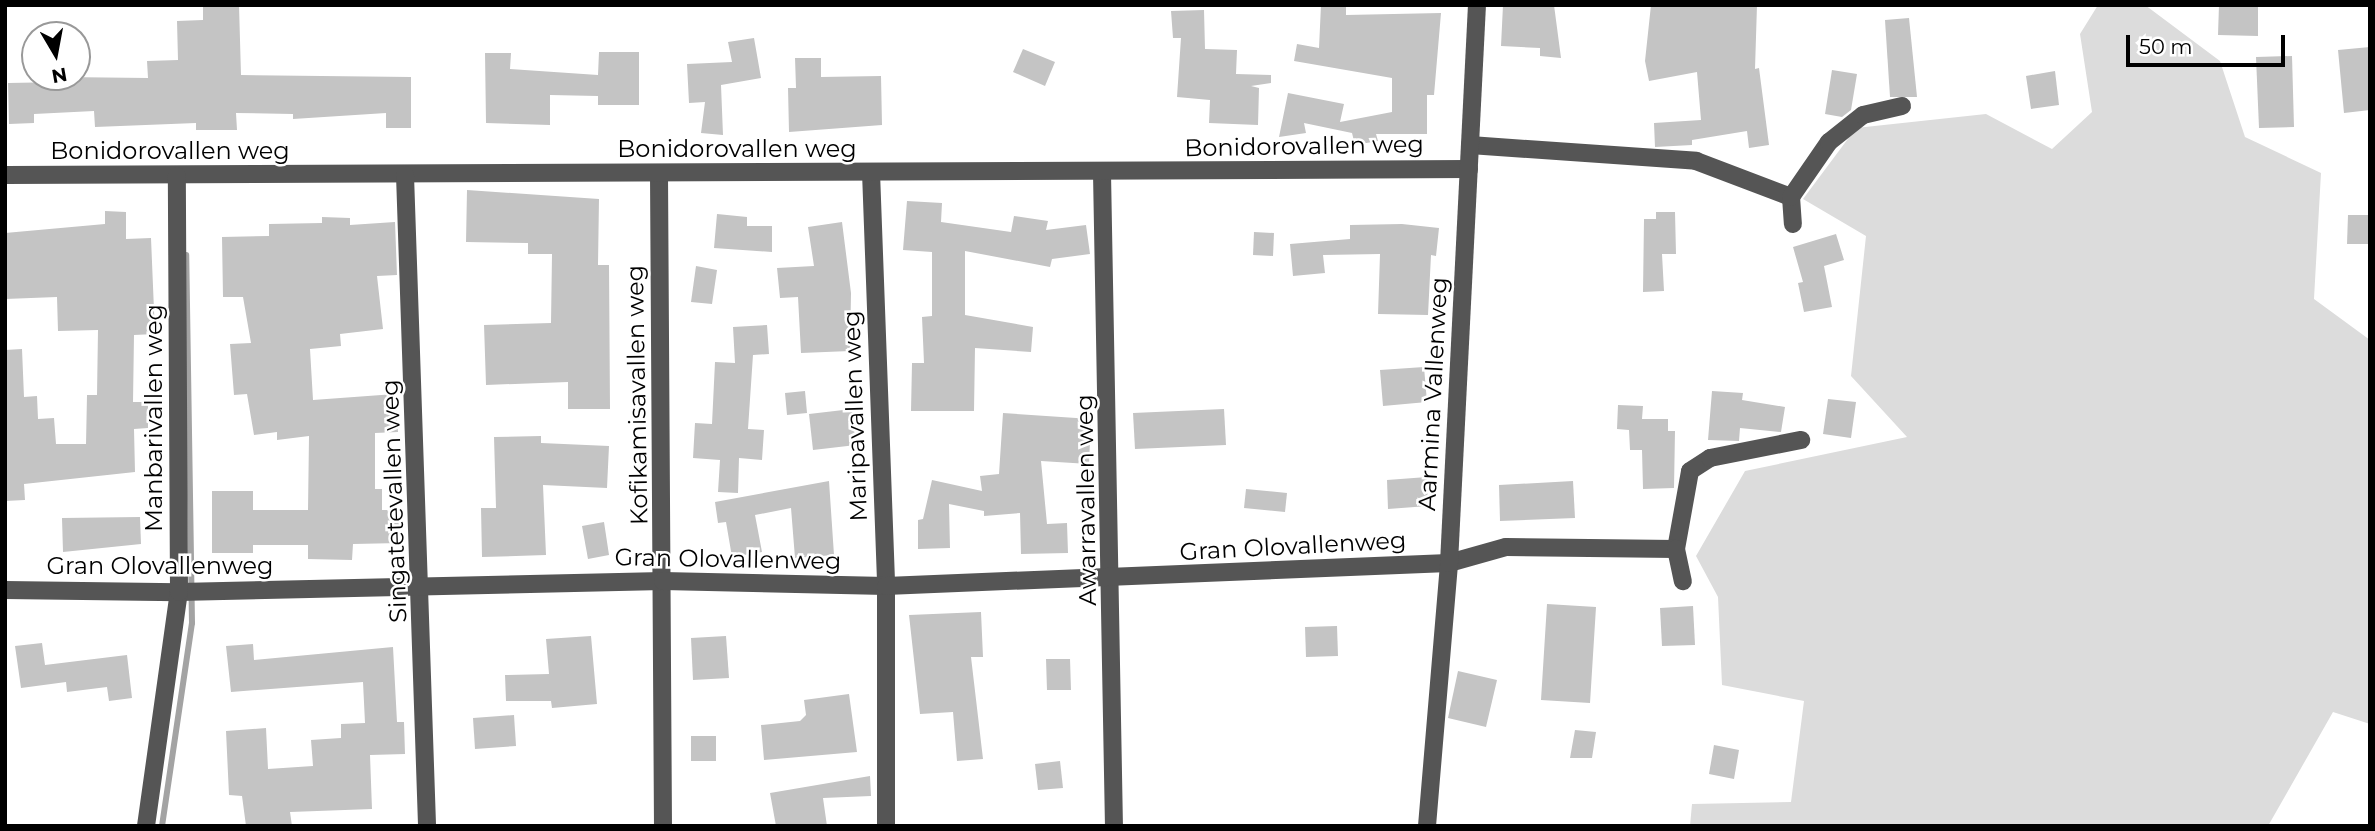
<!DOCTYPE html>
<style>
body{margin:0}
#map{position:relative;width:2375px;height:831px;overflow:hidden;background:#fff;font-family:Montserrat,sans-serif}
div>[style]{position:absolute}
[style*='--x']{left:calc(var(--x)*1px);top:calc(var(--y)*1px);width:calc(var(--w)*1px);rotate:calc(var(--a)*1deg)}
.green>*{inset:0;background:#dcdcdc}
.stream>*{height:6px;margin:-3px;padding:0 3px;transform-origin:3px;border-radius:3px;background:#a3a3a3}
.building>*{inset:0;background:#c4c4c4}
.minor>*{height:18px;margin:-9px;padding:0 9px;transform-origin:9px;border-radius:9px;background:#555}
span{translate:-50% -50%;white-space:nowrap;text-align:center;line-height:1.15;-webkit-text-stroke:5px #fff;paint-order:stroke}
.street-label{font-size:24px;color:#000}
.frame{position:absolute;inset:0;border:7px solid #000;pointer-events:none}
.north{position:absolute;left:21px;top:21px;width:70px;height:70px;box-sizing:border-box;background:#fff;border:2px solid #999;border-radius:50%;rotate:170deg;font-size:19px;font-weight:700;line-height:28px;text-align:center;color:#000}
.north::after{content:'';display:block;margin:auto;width:24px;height:32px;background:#000;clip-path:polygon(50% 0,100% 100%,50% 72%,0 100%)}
.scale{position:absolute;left:2126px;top:35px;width:159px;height:32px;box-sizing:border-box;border:4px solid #000;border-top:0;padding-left:9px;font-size:21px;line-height:24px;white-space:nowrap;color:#000;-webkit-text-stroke:5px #fff;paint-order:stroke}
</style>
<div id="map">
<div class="green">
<i style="clip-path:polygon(2098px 5px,2145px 5px,2220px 61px,2245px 137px,2321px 173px,2314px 299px,2370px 340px,2370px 724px,2333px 712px,2268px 826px,1690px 826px,1692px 804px,1791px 802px,1804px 701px,1722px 685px,1718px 597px,1696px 556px,1745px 471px,1907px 437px,1851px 376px,1866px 236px,1803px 199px,1856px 128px,1986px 114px,2052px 149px,2092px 112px,2080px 34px)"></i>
</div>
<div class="stream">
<i style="--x:162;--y:826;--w:205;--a:-81.6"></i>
<i style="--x:192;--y:623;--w:368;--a:-90.9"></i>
</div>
<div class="building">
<i style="clip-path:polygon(203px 5px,239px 5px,241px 75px,411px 77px,411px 128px,386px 128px,386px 113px,293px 119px,293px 114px,236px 113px,237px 130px,196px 130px,196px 123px,95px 127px,94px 111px,34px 114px,34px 123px,9px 124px,8px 83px,62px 82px,62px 77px,148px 78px,147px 61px,178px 60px,177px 21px,203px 20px)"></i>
<i style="clip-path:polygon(1321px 5px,1346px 6px,1346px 15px,1441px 13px,1434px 95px,1427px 95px,1427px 134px,1376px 134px,1378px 141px,1355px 145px,1352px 133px,1304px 123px,1306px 133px,1279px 137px,1288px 93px,1344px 104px,1340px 122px,1392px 112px,1392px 78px,1294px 61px,1297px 44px,1319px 48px)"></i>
<i style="clip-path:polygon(1503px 5px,1554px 5px,1561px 58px,1540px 56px,1540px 48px,1501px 46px)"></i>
<i style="clip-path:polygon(1651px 5px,1757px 5px,1755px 69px,1759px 68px,1769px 145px,1749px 148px,1747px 131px,1692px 140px,1692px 145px,1655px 147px,1654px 123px,1701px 120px,1697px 72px,1649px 81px,1645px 61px)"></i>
<i style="clip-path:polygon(2219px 5px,2258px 5px,2258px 36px,2218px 35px)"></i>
<i style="clip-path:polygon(1204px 10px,1205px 49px,1237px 50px,1236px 74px,1271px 75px,1271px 83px,1251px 86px,1259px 88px,1258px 125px,1209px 123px,1210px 100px,1177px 97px,1181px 38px,1173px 38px,1171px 11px)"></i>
<i style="clip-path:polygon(1909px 18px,1917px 97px,1890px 97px,1885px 20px)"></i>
<i style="clip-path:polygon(754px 38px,761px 78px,721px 85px,723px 135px,701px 133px,705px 102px,689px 103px,687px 64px,732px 62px,728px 42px)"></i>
<i style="clip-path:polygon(2370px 47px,2370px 110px,2344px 113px,2338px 50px)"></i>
<i style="clip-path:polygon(1023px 49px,1055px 62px,1045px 86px,1013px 72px)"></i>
<i style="clip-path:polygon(599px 52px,639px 52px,639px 105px,598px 105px,598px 96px,550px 95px,550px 125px,486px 123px,485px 53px,511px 53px,510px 69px,598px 75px)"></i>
<i style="clip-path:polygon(2292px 56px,2294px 127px,2259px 128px,2256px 57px)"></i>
<i style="clip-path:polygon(795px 58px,821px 58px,821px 77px,881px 76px,882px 125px,789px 132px,788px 88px,796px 88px)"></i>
<i style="clip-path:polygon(1832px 70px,1857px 74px,1851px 110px,1842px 117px,1825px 114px)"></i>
<i style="clip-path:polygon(2055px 71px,2059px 105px,2031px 109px,2026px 76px)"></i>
<i style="clip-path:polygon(467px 190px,599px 199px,598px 265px,609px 265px,610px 409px,568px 409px,568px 382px,486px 385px,484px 325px,551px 323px,552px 254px,528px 254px,528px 243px,466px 242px)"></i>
<i style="clip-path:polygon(907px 201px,942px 203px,941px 222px,1011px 232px,1014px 216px,1048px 221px,1046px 230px,1086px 225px,1090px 254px,1052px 259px,1050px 267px,965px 251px,965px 315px,1033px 327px,1031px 352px,975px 348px,974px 411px,911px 411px,912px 363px,924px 363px,922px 317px,932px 316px,932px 252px,903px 250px)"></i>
<i style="clip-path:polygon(105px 211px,126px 212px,126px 239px,151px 238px,155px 334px,134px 335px,133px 402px,148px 402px,148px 428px,134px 429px,135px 472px,24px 484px,25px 500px,5px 501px,5px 350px,22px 349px,24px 397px,37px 396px,38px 419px,54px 418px,56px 444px,86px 444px,87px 395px,97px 395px,98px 330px,58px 331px,57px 297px,5px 299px,5px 233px,105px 224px)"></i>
<i style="clip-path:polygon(1656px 212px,1675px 212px,1676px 254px,1662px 254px,1664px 291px,1643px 292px,1644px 219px,1656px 219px)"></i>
<i style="clip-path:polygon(717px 214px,747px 217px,747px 226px,772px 226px,772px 252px,714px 248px)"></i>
<i style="clip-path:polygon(2348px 215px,2368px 215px,2368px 244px,2347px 244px)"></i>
<i style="clip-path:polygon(322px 217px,350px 218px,350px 225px,395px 222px,397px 275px,377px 276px,383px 329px,340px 334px,341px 346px,310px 349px,313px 400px,395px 394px,398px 432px,375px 433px,375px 489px,382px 489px,382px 510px,399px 510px,400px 543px,353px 544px,352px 560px,308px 559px,308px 545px,253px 545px,253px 553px,212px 553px,212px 491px,253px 491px,253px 510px,308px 510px,309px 436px,277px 440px,277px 432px,254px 435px,247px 394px,234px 395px,230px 344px,251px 343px,243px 297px,223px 297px,222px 237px,269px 236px,269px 224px,322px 223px)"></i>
<i style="clip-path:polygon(842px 222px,851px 293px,850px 351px,801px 353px,798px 297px,780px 298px,777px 268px,814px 266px,808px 227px)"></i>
<i style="clip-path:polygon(1402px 224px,1439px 228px,1436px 256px,1431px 255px,1428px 315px,1378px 314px,1380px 254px,1323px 255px,1325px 273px,1293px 276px,1290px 244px,1350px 239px,1350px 225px)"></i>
<i style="clip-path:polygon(1254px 232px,1274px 233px,1273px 256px,1253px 255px)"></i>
<i style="clip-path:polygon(1836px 234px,1844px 260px,1824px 266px,1832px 307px,1804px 312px,1798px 283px,1803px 282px,1793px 247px)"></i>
<i style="clip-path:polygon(696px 266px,717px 270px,712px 304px,691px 302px)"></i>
<i style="clip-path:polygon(767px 325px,769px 354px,753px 355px,748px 429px,764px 430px,762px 460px,739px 458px,738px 493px,718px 492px,720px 460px,693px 458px,695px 423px,712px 424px,715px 362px,735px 363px,733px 327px)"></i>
<i style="clip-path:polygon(1424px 367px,1427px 402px,1383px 406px,1380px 370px)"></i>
<i style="clip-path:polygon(805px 391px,807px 413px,787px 415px,785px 393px)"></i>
<i style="clip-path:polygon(1712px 391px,1743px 393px,1742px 400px,1785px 407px,1781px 432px,1740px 428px,1739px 441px,1708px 440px)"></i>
<i style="clip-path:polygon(1828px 399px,1856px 402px,1851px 438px,1823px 434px)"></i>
<i style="clip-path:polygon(1618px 405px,1643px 406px,1642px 419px,1668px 419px,1668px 431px,1675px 431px,1674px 488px,1643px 489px,1642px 450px,1630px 450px,1629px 430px,1617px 429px)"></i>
<i style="clip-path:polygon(852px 409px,856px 445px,813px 450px,809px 414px)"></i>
<i style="clip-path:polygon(1224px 409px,1226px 445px,1135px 449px,1133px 413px)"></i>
<i style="clip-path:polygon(1003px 413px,1091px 419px,1089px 464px,1041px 461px,1047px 524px,1067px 523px,1068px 553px,1021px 554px,1020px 513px,984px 516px,984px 511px,949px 504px,950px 548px,918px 549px,918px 520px,923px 519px,932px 480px,982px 491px,980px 476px,999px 474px)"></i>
<i style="clip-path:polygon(541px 436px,541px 443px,609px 446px,607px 488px,543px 485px,546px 555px,482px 557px,481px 508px,496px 508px,494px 437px)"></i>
<i style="clip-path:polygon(1427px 477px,1428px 506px,1388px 509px,1387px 480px)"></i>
<i style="clip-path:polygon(829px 481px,834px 555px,795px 558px,791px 508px,755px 515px,762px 552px,732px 557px,726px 522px,718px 523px,715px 502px)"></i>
<i style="clip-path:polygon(1573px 481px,1575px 518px,1500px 521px,1499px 485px)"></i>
<i style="clip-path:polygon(1246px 489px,1287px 493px,1285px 512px,1244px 508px)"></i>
<i style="clip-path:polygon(140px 517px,141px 544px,63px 552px,62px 518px)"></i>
<i style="clip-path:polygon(604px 522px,609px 555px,588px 559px,582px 526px)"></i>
<i style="clip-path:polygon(1547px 604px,1596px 607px,1590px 703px,1541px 700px)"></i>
<i style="clip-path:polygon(1693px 606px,1695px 645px,1662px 646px,1660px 608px)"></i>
<i style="clip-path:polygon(981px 612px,983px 657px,971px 657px,983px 759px,957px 761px,953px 712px,920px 714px,909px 615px)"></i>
<i style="clip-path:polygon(1337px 626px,1338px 656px,1306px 657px,1305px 627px)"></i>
<i style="clip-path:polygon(591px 636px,597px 704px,552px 708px,551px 701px,506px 701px,505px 675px,549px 674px,546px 639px)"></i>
<i style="clip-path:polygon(726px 636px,729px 678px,693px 680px,691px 638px)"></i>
<i style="clip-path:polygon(42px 643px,45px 665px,127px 655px,132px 698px,109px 701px,107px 687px,67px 692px,66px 682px,21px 688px,15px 646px)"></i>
<i style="clip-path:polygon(253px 644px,254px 660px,393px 647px,397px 722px,404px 722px,405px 754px,370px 755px,372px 809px,290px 812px,292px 826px,246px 826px,242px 796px,229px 795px,226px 731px,266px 728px,268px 769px,313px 766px,311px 740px,341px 738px,341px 724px,365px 723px,363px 682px,231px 692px,226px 646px)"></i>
<i style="clip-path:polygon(1046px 659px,1070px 659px,1071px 690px,1047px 690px)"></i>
<i style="clip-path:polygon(1458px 671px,1497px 680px,1486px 727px,1448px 718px)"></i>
<i style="clip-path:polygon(849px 694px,857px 752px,764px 760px,761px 725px,800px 721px,806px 715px,804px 700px)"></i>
<i style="clip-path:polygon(514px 715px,516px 746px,475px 749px,473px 718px)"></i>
<i style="clip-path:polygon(1575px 730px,1596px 732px,1592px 758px,1570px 758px)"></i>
<i style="clip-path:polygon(691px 736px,716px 736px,716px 761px,691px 761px)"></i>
<i style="clip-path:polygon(1714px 745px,1739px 750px,1734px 779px,1709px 774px)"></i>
<i style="clip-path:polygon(1060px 761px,1063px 788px,1038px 790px,1035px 764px)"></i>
<i style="clip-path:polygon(870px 776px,871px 796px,823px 798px,827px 826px,776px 826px,770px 793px)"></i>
</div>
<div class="minor">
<i style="--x:1470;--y:145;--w:227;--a:4"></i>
<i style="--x:1696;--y:161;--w:102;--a:20.8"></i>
<i style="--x:1791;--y:197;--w:27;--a:86"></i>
<i style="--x:871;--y:172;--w:414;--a:87.9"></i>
<i style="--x:886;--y:586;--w:240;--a:90"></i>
<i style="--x:1102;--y:173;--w:653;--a:88.95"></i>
<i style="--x:659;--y:174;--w:652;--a:89.65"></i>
<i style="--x:5;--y:175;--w:1464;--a:-0.23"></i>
<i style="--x:405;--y:175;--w:651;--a:88.06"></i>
<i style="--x:1791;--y:197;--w:67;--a:-55.4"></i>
<i style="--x:1829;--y:142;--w:43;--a:-38.5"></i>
<i style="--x:1863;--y:115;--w:40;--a:-13"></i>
<i style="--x:1676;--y:549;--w:79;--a:-79.8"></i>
<i style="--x:1690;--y:471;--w:24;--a:-33"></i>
<i style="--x:1710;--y:458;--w:93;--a:-11.2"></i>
<i style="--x:5;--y:590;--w:174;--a:0.7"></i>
<i style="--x:179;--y:592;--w:484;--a:-1.3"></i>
<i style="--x:663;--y:581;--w:223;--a:1.3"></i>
<i style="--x:886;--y:586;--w:563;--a:-2.34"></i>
<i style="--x:1449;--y:563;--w:59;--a:-15.7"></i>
<i style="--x:1506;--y:547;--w:170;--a:0.7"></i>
<i style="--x:1676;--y:549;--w:33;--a:78"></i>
<i style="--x:146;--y:826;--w:236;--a:-82"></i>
<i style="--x:179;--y:592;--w:416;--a:-90.3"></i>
<i style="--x:1427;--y:826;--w:264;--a:-85.2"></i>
<i style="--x:1449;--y:563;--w:559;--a:-87.13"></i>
</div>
<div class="street-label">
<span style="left:1304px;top:146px;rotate:-1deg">Bonidorovallen weg</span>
<span style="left:737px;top:149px">Bonidorovallen weg</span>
<span style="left:170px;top:151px">Bonidorovallen weg</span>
<span style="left:1433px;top:394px;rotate:-87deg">Aarmina Vallenweg</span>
<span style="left:637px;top:395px;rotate:-91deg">Kofikamisavallen weg</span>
<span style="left:855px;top:416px;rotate:-92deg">Maripavallen weg</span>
<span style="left:154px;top:418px;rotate:-90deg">Manbarivallen weg</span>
<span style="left:1086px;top:500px;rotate:-91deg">Awarravallen weg</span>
<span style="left:394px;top:501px;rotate:-92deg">Singatetevallen weg</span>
<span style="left:1293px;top:546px;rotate:-3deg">Gran Olovallenweg</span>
<span style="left:728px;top:559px;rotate:1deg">Gran Olovallenweg</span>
<span style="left:160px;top:566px">Gran Olovallenweg</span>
</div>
<div class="frame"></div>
<div class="north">N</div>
<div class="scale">50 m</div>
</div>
